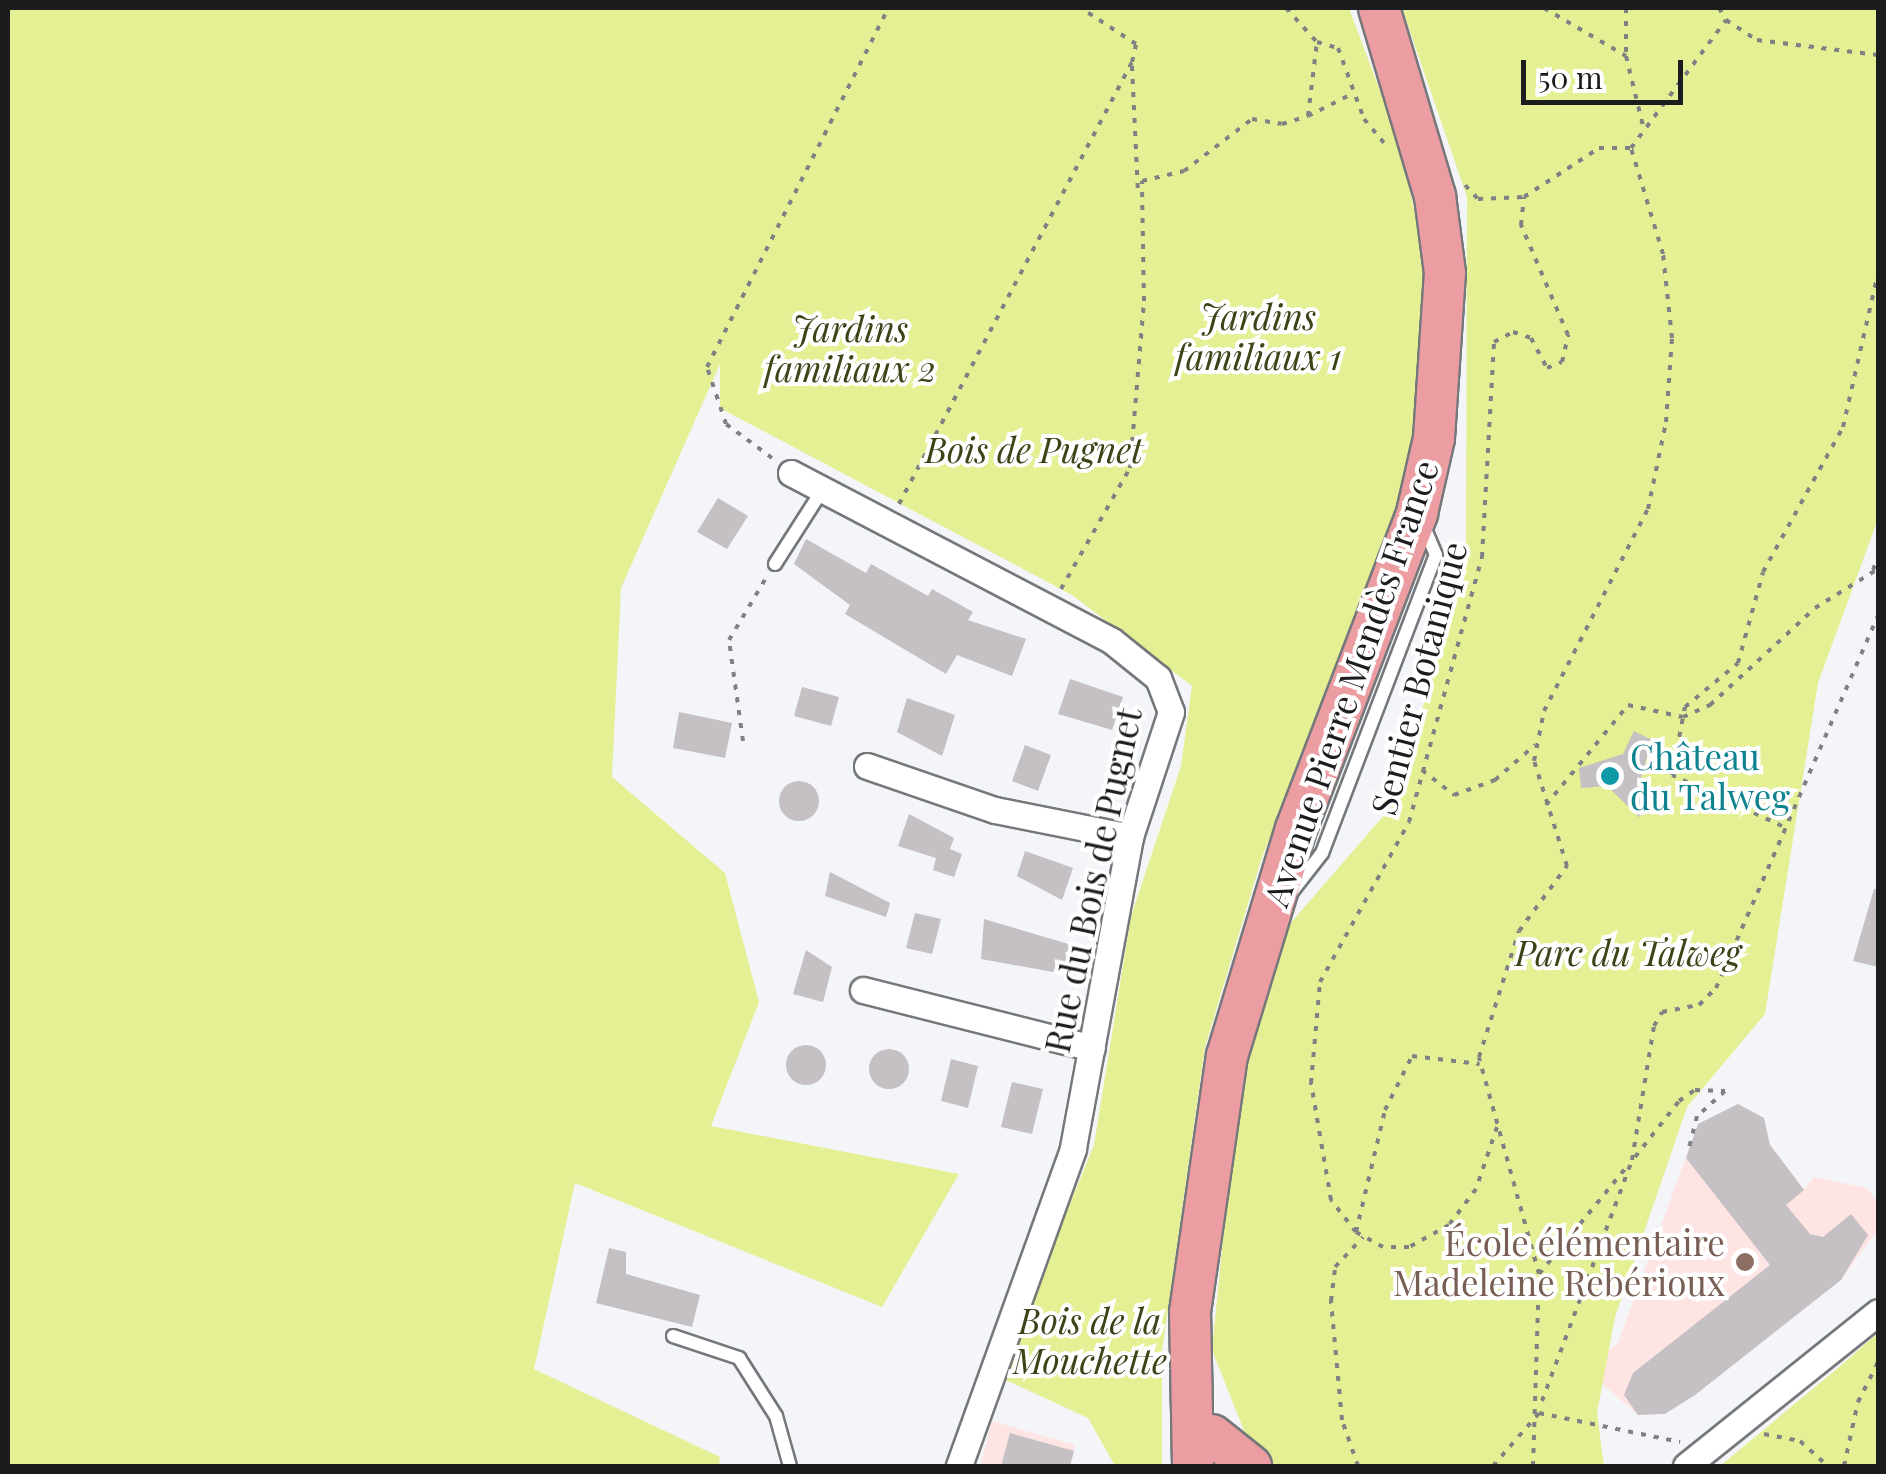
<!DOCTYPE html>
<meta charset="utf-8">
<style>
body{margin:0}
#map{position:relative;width:1886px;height:1474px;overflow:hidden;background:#f3f5f9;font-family:"Playfair Display",serif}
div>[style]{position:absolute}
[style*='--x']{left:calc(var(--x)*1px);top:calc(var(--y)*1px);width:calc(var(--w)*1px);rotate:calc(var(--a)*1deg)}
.education>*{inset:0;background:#ffe4e4}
.green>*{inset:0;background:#e5ef94}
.building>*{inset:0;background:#c4c0c3}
.round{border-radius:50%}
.path>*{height:4px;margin-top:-2px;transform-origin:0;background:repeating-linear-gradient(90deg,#7f8183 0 5px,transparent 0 13px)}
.roads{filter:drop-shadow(2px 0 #75787b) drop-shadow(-2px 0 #75787b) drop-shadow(0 2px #75787b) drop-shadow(0 -2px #75787b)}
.lane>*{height:12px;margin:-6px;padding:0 6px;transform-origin:6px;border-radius:6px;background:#fff}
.street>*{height:25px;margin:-12.5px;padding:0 12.5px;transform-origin:12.5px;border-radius:12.5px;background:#fff}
.primary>*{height:40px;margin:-20px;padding:0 20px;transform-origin:20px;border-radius:20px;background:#ec9da2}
.dots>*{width:28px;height:28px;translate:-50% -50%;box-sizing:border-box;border:5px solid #fff;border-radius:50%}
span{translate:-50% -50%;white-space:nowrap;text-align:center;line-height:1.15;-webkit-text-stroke:8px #fff;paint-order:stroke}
.park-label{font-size:35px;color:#3e4217;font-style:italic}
.street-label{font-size:35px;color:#1b1c1d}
.culture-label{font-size:35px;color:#0d838f}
.left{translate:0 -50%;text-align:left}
.education-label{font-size:35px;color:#785e54}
.right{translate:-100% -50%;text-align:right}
.frame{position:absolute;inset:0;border:10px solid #1b1c1d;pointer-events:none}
.scale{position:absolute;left:1521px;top:60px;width:162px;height:45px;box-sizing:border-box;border:5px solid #1b1c1d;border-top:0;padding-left:12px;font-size:30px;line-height:35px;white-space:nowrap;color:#1b1c1d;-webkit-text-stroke:8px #fff;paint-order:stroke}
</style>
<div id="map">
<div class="education">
<i style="clip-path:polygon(1738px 1104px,1764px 1118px,1766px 1139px,1804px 1189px,1814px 1177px,1867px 1188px,1878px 1203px,1878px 1229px,1841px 1280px,1695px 1395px,1638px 1415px,1585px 1369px,1618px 1343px,1698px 1124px)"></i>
<i style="clip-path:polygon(992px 1421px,1075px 1445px,1070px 1466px,980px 1466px)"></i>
</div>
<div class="green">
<i style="clip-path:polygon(8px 8px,1349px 8px,1398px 139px,1425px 257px,1427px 348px,1407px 470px,1370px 595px,1262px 857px,1205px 1047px,1162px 1351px,1162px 1466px,1115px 1466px,1088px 1418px,999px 1377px,1094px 1145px,1131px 916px,1181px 766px,1192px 686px,1072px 595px,720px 408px,720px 364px,621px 588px,612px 777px,725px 873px,759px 1002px,711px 1126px,959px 1174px,882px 1307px,575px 1183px,534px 1369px,720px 1457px,719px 1466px,8px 1466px)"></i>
<i style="clip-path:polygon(1402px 8px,1878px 8px,1878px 519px,1818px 683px,1765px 1014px,1687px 1107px,1615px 1317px,1597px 1413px,1604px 1466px,1258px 1466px,1212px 1350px,1236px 1108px,1283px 932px,1391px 807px,1466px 571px,1467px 197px)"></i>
<i style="clip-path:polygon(1878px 1333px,1878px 1466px,1720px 1466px,1838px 1368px)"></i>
</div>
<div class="building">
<i style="clip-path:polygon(718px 498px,748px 516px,727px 549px,697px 532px)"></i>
<i style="clip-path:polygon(806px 539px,866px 573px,871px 564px,928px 596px,932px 589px,973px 612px,968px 620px,1026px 639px,1012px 676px,957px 655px,946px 674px,845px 614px,850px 605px,794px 564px)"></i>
<i style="clip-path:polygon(1070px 679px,1123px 697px,1112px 730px,1058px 714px)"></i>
<i style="clip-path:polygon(802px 687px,839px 697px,831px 726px,794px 716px)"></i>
<i style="clip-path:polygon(907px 698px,955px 715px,942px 756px,897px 732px)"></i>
<i style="clip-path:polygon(679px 712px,732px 723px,725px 758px,673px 748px)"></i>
<i style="clip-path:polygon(1634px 731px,1652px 740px,1640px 782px,1656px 806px,1639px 817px,1607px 786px,1581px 788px,1579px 768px,1623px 754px)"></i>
<i style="clip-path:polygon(1025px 745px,1051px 755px,1038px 791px,1012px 781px)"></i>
<i class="round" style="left:779px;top:781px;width:40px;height:40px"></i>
<i style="clip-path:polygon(909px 814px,954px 838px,950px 849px,962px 854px,954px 877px,933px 870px,936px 858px,898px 846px)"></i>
<i style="clip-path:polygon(1025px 851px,1073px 868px,1062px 900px,1017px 876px)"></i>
<i style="clip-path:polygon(830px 872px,890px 903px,886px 917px,825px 896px)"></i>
<i style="clip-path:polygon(1874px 889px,1878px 889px,1878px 967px,1853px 961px)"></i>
<i style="clip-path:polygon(915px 913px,941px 919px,932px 954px,906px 948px)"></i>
<i style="clip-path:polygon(984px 919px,1082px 948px,1075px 976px,981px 959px)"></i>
<i style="clip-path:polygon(806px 950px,832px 967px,823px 1002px,793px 994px)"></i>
<i class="round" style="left:786px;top:1045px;width:40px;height:40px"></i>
<i class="round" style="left:869px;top:1049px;width:40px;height:40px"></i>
<i style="clip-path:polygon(951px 1059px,978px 1066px,968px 1108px,941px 1101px)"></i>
<i style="clip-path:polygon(1012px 1082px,1043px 1089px,1032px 1134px,1001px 1127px)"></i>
<i style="clip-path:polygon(1738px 1104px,1764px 1118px,1770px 1145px,1804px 1190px,1786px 1205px,1810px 1234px,1823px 1237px,1851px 1214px,1868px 1235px,1841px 1280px,1695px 1395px,1665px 1414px,1638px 1415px,1624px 1395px,1633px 1373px,1770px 1265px,1686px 1158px,1698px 1124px)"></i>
<i style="clip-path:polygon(609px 1248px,626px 1252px,626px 1274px,700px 1295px,692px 1327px,596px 1303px)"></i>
<i style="clip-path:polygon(1010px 1433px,1074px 1451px,1070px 1466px,1001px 1466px)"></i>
</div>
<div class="path">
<i style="--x:1286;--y:8;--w:45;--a:47.7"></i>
<i style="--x:1544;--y:8;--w:95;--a:30.3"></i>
<i style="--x:1626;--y:8;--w:48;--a:90"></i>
<i style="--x:1626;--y:56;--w:76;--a:76.3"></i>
<i style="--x:1719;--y:8;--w:14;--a:60"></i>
<i style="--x:1132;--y:66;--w:125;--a:87.3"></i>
<i style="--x:1308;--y:116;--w:49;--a:-26.6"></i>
<i style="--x:1465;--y:185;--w:19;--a:47"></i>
<i style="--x:1478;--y:199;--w:46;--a:-2.5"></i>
<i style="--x:1524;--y:197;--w:90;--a:-33.2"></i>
<i style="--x:1599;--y:148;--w:32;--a:0"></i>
<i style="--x:1631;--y:148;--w:159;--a:-53.4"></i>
<i style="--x:1726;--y:20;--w:37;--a:33"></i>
<i style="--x:1757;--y:40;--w:122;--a:7.1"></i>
<i style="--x:772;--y:458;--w:57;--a:-143.5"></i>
<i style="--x:726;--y:424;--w:60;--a:-108.4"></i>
<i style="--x:707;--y:367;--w:402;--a:-63.2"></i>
<i style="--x:899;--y:504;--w:500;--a:-62.2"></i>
<i style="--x:1132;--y:62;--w:18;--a:-77"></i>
<i style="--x:1136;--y:44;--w:66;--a:-146.8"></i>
<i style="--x:1873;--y:570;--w:15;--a:-70"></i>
<i style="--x:1061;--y:589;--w:139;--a:-60.3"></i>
<i style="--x:1130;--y:468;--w:168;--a:-85.2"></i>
<i style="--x:1144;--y:301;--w:120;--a:-91"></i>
<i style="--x:1142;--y:181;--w:43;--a:-13.4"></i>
<i style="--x:1184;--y:171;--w:86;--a:-37.4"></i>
<i style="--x:1252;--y:119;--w:30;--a:9"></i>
<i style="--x:1282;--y:124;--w:27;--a:-17"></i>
<i style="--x:1308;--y:116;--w:75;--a:-83.1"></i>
<i style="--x:1317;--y:42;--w:22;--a:16"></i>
<i style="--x:1338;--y:48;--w:76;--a:69.9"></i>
<i style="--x:1364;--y:119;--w:34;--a:50"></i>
<i style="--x:743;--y:741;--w:102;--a:-97.9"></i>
<i style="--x:729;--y:640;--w:72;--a:-59.2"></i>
<i style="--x:1422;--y:770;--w:41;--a:38"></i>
<i style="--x:1454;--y:795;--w:44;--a:-20.1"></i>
<i style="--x:1495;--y:780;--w:53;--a:-41.2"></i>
<i style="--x:1546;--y:805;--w:129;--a:-50.6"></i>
<i style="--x:1628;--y:705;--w:56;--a:12.3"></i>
<i style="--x:1683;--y:717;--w:30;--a:-24"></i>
<i style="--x:1710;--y:705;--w:143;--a:-42.7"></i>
<i style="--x:1815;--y:608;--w:74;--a:-31.8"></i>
<i style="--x:1782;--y:826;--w:121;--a:-155.1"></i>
<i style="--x:1672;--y:775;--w:69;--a:-79.2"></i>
<i style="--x:1685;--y:707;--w:69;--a:-39.7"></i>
<i style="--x:1738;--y:663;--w:94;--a:-74.6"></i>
<i style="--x:1763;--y:572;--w:166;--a:-61.1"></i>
<i style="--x:1843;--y:427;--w:158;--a:-77.2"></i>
<i style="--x:1497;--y:1127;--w:65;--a:108.7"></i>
<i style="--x:1476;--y:1189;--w:45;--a:126.9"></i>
<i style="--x:1449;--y:1225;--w:46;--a:151.2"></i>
<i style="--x:1409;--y:1247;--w:26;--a:180"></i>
<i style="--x:1383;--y:1247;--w:31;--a:-151"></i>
<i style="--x:1356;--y:1232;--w:41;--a:-128"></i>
<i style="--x:1331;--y:1200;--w:119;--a:-99.7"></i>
<i style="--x:1311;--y:1083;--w:101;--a:-84.9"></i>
<i style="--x:1320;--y:982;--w:183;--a:-60.9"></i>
<i style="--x:1409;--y:822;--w:275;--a:-74.6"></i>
<i style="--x:1482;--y:557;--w:215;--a:-86.8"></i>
<i style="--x:1494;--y:342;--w:21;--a:-28"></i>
<i style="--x:1513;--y:332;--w:19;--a:18"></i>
<i style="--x:1531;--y:338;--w:34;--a:62"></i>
<i style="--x:1547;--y:368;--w:16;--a:-22"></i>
<i style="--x:1562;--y:362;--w:28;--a:-77"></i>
<i style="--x:1568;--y:335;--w:120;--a:-113.1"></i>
<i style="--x:1521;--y:225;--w:28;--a:-84"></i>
<i style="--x:1635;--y:1157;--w:71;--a:-51.8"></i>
<i style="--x:1679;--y:1101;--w:19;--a:-35"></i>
<i style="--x:1695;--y:1090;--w:30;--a:2"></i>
<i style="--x:1725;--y:1091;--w:38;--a:138"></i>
<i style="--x:1697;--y:1116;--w:32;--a:104"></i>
<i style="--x:1356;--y:1232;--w:125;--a:-76.6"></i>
<i style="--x:1385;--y:1110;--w:60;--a:-63.4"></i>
<i style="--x:1412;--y:1056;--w:68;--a:6.7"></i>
<i style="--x:1539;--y:1274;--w:225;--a:-105.5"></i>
<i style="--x:1479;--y:1057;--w:132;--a:-72.4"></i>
<i style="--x:1519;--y:931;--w:81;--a:-53.6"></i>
<i style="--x:1567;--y:866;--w:110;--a:-107.4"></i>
<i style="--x:1534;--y:761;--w:51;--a:-78.7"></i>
<i style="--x:1544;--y:711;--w:227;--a:-62.8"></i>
<i style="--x:1648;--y:509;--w:89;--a:-78.3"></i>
<i style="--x:1666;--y:422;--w:84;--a:-85.9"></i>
<i style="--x:1672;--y:338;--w:84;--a:-96.1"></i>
<i style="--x:1663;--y:254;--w:111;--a:-106.8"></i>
<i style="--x:1542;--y:1401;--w:257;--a:-69.5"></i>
<i style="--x:1632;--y:1160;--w:136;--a:-80.7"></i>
<i style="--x:1654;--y:1026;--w:16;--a:-60"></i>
<i style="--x:1662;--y:1012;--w:38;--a:-11"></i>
<i style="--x:1699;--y:1005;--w:24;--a:-45"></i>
<i style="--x:1716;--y:988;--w:407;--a:-66.5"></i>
<i style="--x:1764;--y:1434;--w:37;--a:11"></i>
<i style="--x:1800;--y:1441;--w:38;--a:42"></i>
<i style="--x:1877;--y:1464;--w:1;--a:0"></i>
<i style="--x:1358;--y:1466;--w:49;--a:-109.2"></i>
<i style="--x:1342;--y:1420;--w:120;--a:-95.3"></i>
<i style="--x:1331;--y:1301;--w:34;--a:-83"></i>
<i style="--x:1335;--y:1267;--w:41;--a:-47"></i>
<i style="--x:1493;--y:1466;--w:70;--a:-49"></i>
<i style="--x:1539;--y:1413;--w:144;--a:11.6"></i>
<i style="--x:1533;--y:1466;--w:192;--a:-88.2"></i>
<i style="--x:1539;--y:1274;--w:142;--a:-50.7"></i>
<i style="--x:1844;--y:1466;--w:66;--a:-77.7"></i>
<i style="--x:1858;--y:1402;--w:45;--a:-63.4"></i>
</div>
<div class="roads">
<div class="lane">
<i style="--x:775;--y:564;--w:89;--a:-57.4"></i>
<i style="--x:1290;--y:894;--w:52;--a:-52"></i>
<i style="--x:1322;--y:853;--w:319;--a:-69.1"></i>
<i style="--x:1436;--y:555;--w:38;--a:-113"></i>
<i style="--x:673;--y:1336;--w:70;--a:18.4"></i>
<i style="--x:739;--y:1358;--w:69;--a:57.5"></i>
<i style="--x:776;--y:1416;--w:52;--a:74.4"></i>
</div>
<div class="street">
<i style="--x:791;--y:473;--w:362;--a:27.6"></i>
<i style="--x:1112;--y:641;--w:59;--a:38.8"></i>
<i style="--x:1158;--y:678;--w:36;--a:69"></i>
<i style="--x:1171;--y:712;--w:132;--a:108.2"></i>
<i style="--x:1130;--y:837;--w:317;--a:100.4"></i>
<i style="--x:1073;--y:1149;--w:337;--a:109.8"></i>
<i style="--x:867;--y:766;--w:135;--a:19"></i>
<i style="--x:995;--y:810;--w:138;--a:11.3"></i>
<i style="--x:863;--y:990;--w:236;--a:14.2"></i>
<i style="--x:1686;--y:1466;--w:246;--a:-38.7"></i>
</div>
<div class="primary">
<i style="--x:1212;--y:1435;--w:50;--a:38.5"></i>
<i style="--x:1193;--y:1466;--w:154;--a:-91.1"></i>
<i style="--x:1190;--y:1312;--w:259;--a:-81.8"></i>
<i style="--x:1227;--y:1056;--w:237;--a:-73.1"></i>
<i style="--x:1296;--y:829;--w:338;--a:-69"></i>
<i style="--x:1417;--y:513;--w:77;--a:-77.2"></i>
<i style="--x:1434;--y:438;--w:165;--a:-86.2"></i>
<i style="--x:1445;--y:273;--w:78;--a:-97.4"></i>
<i style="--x:1435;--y:196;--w:196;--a:-106.6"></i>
</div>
</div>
<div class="dots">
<i style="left:1610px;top:776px;background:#0f9aa8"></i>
<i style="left:1745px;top:1262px;background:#8d6e63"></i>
</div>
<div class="park-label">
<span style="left:1258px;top:336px">Jardins<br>familiaux 1</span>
<span style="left:850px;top:348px">Jardins<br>familiaux 2</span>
<span style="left:1034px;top:449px">Bois de Pugnet</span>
<span style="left:1628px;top:952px">Parc du Talweg</span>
<span style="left:1090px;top:1340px">Bois de la<br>Mouchette</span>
</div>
<div class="street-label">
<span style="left:1418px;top:678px;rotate:-75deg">Sentier Botanique</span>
<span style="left:1350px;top:683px;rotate:-71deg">Avenue Pierre Mendès France</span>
<span style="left:1092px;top:880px;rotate:-78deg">Rue du Bois de Pugnet</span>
</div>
<div class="culture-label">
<span class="left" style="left:1630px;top:776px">Château<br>du Talweg</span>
</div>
<div class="education-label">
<span class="right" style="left:1725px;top:1262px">École élémentaire<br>Madeleine Rebérioux</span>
</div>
<div class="frame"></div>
<div class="scale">50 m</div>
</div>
